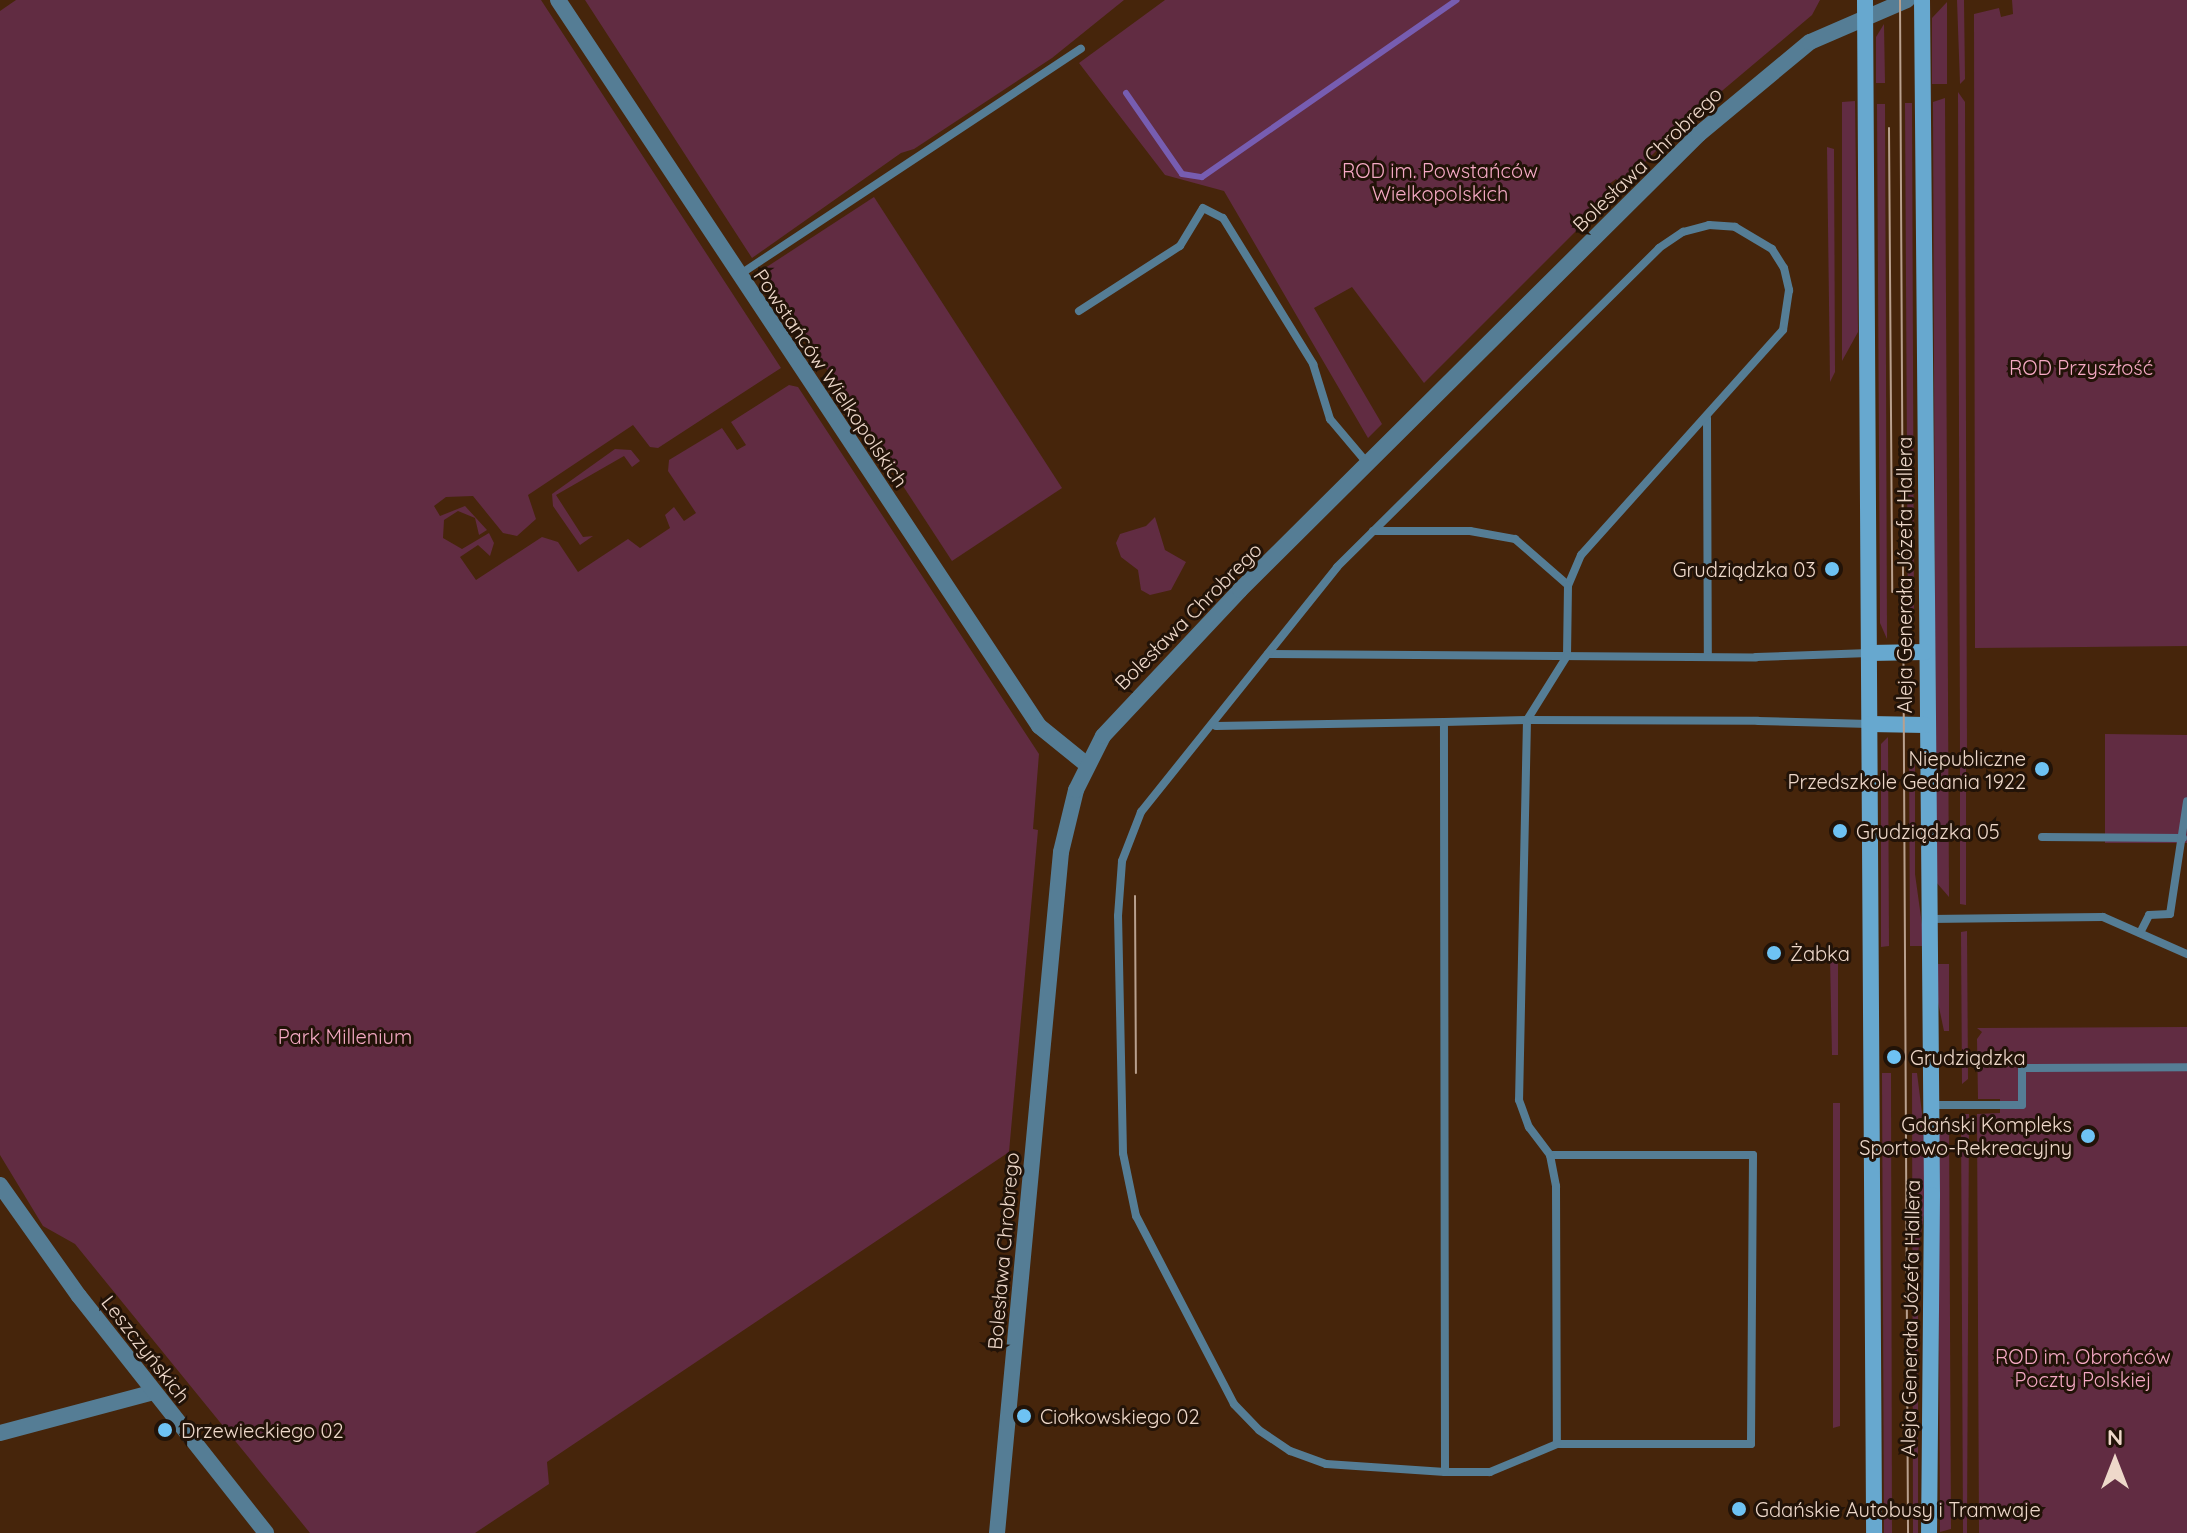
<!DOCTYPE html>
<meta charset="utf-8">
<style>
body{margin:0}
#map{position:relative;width:2187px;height:1533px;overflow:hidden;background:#46250b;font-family:Quicksand,sans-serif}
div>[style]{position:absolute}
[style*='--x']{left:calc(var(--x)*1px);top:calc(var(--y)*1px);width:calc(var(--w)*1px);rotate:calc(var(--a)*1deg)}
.green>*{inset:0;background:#612c42}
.stream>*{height:6px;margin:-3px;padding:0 3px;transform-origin:3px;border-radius:3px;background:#775db1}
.service>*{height:8px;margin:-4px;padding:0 4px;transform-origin:4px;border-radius:4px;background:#557d95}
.minor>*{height:16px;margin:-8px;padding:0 8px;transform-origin:8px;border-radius:8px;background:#557d95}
.tertiary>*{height:16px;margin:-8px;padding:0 8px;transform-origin:8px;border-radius:8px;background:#557d95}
.secondary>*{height:16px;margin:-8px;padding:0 8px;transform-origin:8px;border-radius:8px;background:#67a8cf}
.tram>*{height:2px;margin:-1px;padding:0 1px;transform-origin:1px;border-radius:1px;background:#b9a08e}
.dots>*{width:22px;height:22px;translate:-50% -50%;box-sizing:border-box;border:4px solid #221308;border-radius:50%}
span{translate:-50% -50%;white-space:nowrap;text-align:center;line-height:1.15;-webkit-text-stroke:6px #221308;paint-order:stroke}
.street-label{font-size:20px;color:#eed8ca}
.park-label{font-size:20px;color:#f5a9c4}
.poi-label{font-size:20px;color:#eed8ca}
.right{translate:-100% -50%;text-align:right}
.left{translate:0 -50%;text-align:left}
.north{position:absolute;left:2075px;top:1421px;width:80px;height:80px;-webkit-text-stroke:6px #221308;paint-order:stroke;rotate:0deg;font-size:22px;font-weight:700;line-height:32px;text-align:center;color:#eed8ca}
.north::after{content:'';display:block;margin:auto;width:28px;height:36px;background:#eed8ca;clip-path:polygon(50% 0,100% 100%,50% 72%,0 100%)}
</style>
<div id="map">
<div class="green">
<i style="clip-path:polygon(16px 0,541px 0,781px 368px,658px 448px,650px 447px,633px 425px,528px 495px,536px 519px,517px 536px,503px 533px,473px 496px,446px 497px,434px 506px,440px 516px,465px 506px,487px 530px,479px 535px,475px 518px,458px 511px,444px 520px,443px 538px,462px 549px,489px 533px,494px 543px,490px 556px,478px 545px,460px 557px,476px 580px,542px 537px,558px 542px,578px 572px,628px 539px,640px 548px,670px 528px,665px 515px,674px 507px,684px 521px,696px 513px,668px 471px,669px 460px,722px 428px,737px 450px,746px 445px,731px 422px,789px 385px,798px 387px,1039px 754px,1033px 829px,1038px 830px,1009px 1152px,547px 1462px,549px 1484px,475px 1533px,310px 1533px,75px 1244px,43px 1226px,0 1155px,0 11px)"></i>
<i style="clip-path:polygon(585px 0,1124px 0,1052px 58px,914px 149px,901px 153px,752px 258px)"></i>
<i style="clip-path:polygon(1165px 0,1820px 0,1812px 15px,1685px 122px,1622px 185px,1616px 179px,1609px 184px,1614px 193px,1424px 383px,1352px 287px,1314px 308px,1382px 424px,1368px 438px,1224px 191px,1165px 175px,1079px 63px)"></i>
<i style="clip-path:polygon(1957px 0,1964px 0,1965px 79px,1960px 84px)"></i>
<i style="clip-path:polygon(2012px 0,2187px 0,2187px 646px,1975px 648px,1974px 14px,1999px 8px,2001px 17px,2013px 14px)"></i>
<i style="clip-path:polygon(1947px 2px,1947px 84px,1932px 84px,1932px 18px)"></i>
<i style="clip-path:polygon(1884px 24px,1885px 83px,1876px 83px,1876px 37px)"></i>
<i style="clip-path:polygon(1958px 92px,1965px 102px,1967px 758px,1960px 759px)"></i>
<i style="clip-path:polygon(1945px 98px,1949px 897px,1936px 882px,1933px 102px)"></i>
<i style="clip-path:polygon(1855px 101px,1858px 332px,1842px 361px,1842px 102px)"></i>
<i style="clip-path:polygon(1905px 103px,1912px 103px,1914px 622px,1908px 636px)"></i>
<i style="clip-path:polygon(1877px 104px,1885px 104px,1887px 639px,1880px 623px)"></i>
<i style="clip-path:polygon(1827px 147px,1834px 149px,1835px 372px,1830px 382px)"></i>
<i style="clip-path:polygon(874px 197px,1062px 488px,952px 561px,762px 270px)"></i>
<i style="clip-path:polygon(615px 449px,631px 450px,640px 461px,632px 467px,624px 456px,556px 495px,583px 537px,593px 536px,580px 545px,553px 506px,552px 494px)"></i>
<i style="clip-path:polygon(1155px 517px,1165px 550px,1186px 562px,1171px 590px,1150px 595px,1141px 590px,1138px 570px,1121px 557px,1116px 543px,1120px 534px,1146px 526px)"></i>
<i style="clip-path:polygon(2105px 734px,2187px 735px,2187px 843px,2105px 843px)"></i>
<i style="clip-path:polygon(1888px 737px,1889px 946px,1881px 947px,1881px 744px)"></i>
<i style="clip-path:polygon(1909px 749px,1915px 764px,1915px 874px,1925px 946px,1910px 946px)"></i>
<i style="clip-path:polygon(1960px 767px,1966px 767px,1966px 905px,1960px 904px)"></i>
<i style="clip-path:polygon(1967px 931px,1968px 1079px,1962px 1084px,1961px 932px)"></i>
<i style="clip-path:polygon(1830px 957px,1838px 957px,1838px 1055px,1832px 1055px)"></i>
<i style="clip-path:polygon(1936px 964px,1949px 964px,1949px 1031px,1944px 1031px,1936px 993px)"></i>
<i style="clip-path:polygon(2187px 1027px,2187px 1533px,1979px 1533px,1977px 1114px,2000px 1113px,2000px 1099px,1978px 1099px,1977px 1039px,1982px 1032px,1977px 1028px)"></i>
<i style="clip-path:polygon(1882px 1073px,1891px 1073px,1892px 1533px,1884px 1533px)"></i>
<i style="clip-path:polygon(1912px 1073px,1917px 1073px,1925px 1137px,1926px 1201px,1918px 1253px,1918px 1533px,1913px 1533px)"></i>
<i style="clip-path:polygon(1833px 1103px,1840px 1103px,1840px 1426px,1833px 1428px)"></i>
<i style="clip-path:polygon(1961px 1114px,1969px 1114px,1967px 1533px,1963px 1533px)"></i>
<i style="clip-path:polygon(1949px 1116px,1951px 1529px,1940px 1532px,1938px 1133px)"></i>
</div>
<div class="stream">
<i style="--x:1126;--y:93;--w:98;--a:55.3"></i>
<i style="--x:1182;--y:174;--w:20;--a:9"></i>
<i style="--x:1202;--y:177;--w:310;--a:-34.8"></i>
</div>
<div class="service">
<i style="--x:739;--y:275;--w:410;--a:-33.5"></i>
<i style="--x:1079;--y:311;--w:120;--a:-32.8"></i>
<i style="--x:1180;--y:246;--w:44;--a:-58.8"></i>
<i style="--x:1203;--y:208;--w:22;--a:27"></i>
<i style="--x:1223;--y:218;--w:172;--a:58.3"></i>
<i style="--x:1313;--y:364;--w:58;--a:72.8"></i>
<i style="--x:1330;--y:419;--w:59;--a:49.8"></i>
<i style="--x:1707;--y:418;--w:239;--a:89.8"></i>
<i style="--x:1373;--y:531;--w:97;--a:0"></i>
<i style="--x:1470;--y:531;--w:46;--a:10.1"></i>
<i style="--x:1515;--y:539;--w:70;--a:41"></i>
<i style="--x:1268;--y:654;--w:488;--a:0.4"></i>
<i style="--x:1756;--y:657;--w:113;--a:-2"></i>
<i style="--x:1216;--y:726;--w:228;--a:-1"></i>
<i style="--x:2042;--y:837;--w:141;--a:0.4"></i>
<i style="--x:1930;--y:919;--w:173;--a:-0.7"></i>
<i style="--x:2103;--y:917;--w:92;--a:23.8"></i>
<i style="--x:2140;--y:933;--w:20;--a:-63"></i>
<i style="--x:2149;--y:915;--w:21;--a:-3"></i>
<i style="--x:2170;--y:914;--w:114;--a:-81.4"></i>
<i style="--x:1931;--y:1105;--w:91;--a:0"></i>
<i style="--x:2022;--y:1105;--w:37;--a:-90"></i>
<i style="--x:2022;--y:1068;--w:165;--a:-0.3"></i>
<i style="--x:1550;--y:1155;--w:203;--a:0"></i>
<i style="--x:1753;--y:1155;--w:289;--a:90.4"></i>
<i style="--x:1751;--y:1444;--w:194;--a:180"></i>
<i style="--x:1445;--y:1472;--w:119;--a:-176.2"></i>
<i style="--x:1326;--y:1464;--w:38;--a:-160"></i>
<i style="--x:1290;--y:1451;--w:37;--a:-146"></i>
<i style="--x:1259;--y:1430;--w:36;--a:-134"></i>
<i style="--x:1234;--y:1404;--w:212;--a:-117.5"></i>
<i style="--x:1136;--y:1216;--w:64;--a:-101.7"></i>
<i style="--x:1123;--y:1153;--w:237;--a:-91.2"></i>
<i style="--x:1118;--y:916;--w:55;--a:-85.8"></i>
<i style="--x:1122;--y:861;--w:53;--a:-68.8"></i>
<i style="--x:1141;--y:812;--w:314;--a:-51.3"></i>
<i style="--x:1337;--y:567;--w:453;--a:-44.7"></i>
<i style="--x:1659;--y:248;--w:29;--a:-34"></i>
<i style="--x:1683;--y:232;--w:27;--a:-15"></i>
<i style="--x:1709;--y:225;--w:26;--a:4"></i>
<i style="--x:1735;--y:227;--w:43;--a:30.7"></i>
<i style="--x:1772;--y:249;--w:22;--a:58"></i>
<i style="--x:1784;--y:268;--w:23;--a:77"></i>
<i style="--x:1789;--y:290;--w:40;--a:98.5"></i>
<i style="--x:1783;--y:330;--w:302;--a:131.9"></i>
<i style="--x:1581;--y:555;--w:33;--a:113"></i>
<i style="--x:1568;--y:585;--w:71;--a:90.8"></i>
<i style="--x:1567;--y:656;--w:75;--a:122"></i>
<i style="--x:1527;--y:720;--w:380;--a:91.2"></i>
<i style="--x:1519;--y:1100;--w:29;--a:70"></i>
<i style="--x:1529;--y:1127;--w:35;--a:53"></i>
<i style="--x:1550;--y:1155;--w:32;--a:79"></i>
<i style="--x:1556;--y:1186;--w:258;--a:89.8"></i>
<i style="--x:1557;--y:1444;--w:73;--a:157.3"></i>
<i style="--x:1490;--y:1472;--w:45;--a:180"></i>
<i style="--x:1445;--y:1472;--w:750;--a:-90.08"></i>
<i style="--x:1444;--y:722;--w:83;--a:-1.4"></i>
<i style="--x:1527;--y:720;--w:231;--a:0.2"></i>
<i style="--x:1758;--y:721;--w:111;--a:1.5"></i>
</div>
<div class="minor">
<i style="--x:558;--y:0;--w:871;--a:56.47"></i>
<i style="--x:1039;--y:726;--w:60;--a:39"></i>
<i style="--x:0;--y:1433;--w:159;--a:-14.9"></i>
</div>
<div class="tertiary">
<i style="--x:0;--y:1185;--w:136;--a:54.6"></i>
<i style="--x:79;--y:1296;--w:302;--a:51.7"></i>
<i style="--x:997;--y:1533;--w:684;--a:-84.63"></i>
<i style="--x:1061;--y:852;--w:64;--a:-76.4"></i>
<i style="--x:1076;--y:790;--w:60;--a:-63.4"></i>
<i style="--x:1103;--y:736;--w:200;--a:-46.8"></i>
<i style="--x:1240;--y:590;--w:647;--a:-44.81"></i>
<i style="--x:1699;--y:134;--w:144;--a:-39.7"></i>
<i style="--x:1810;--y:42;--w:106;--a:-23.4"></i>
</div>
<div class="secondary">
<i style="--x:1865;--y:0;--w:1533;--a:89.66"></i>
<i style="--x:1922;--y:0;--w:1195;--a:89.52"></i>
<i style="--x:1932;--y:1195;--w:338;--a:90.5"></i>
<i style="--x:1869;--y:653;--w:56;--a:-1"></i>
<i style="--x:1870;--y:724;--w:55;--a:1"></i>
</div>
<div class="tram">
<i style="--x:1900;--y:0;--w:1533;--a:89.7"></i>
<i style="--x:1889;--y:128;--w:464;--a:89.6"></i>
<i style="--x:1135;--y:896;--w:177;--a:89.7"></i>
</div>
<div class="dots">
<i style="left:1832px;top:569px;background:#6ec2f3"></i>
<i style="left:2042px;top:769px;background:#6ec2f3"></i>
<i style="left:1840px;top:831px;background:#6ec2f3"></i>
<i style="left:1774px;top:953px;background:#6ec2f3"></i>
<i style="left:1894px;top:1057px;background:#6ec2f3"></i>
<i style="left:2088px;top:1136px;background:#6ec2f3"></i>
<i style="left:1024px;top:1416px;background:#6ec2f3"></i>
<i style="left:165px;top:1430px;background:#6ec2f3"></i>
<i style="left:1739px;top:1509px;background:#6ec2f3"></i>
</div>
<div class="street-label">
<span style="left:1647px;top:159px;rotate:-44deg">Bolesława Chrobrego</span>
<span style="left:831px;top:378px;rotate:56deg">Powstańców Wielkopolskich</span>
<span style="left:1904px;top:575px;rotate:-90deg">Aleja Generała Józefa Hallera</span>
<span style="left:1188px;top:616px;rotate:-45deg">Bolesława Chrobrego</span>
<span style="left:1003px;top:1251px;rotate:-85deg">Bolesława Chrobrego</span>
<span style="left:1910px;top:1318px;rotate:-89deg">Aleja Generała Józefa Hallera</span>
<span style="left:146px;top:1349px;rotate:52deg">Leszczyńskich</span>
</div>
<div class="park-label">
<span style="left:1440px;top:182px">ROD im. Powstańców<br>Wielkopolskich</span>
<span style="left:2081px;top:367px">ROD Przyszłość</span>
<span style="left:345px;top:1036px">Park Millenium</span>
<span style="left:2083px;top:1368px">ROD im. Obrońców<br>Poczty Polskiej</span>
</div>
<div class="poi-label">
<span class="right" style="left:1816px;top:569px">Grudziądzka 03</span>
<span class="right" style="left:2026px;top:770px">Niepubliczne<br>Przedszkole Gedania 1922</span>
<span class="left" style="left:1856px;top:831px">Grudziądzka 05</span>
<span class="left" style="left:1790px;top:953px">Żabka</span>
<span class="left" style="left:1910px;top:1057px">Grudziądzka</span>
<span class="right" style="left:2072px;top:1136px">Gdański Kompleks<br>Sportowo-Rekreacyjny</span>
<span class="left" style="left:1040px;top:1416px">Ciołkowskiego 02</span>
<span class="left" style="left:181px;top:1430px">Drzewieckiego 02</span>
<span class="left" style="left:1755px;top:1509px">Gdańskie Autobusy i Tramwaje</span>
</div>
<div class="north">N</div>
</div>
